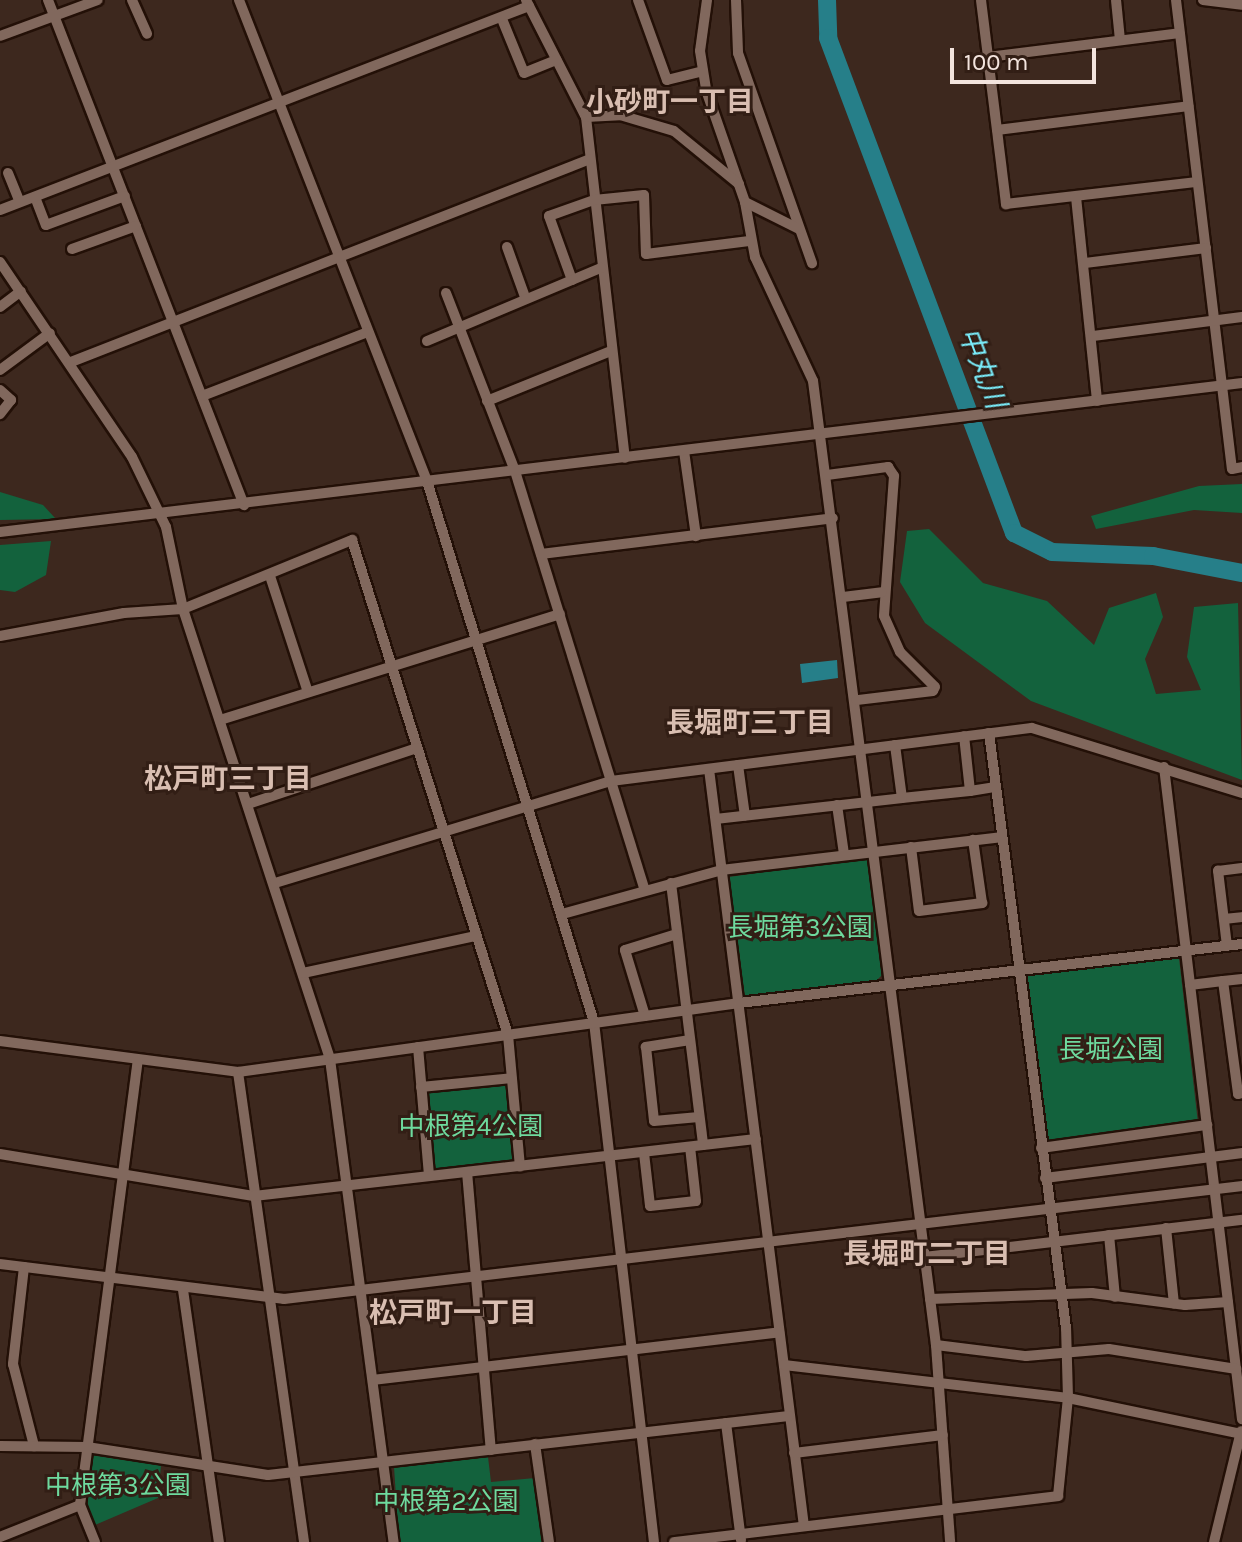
<!DOCTYPE html>
<meta charset="utf-8">
<style>
body{margin:0}
#map{position:relative;width:1242px;height:1542px;overflow:hidden;background:#3d281e;font-family:Karla,"Noto Sans JP",sans-serif}
div>[style]{position:absolute}
[style*='--x']{left:calc(var(--x)*1px);top:calc(var(--y)*1px);width:calc(var(--w)*1px);rotate:calc(var(--a)*1deg)}
.green>*{inset:0;background:#13623d}
.water>*{inset:0;background:#267f89}
.river>*{height:18px;margin:-9px;padding:0 9px;transform-origin:9px;border-radius:9px;background:#267f89}
.roads{filter:drop-shadow(2px 0 #231007) drop-shadow(-2px 0 #231007) drop-shadow(0 2px #231007) drop-shadow(0 -2px #231007)}
.minor>*{height:10px;margin:-5px;padding:0 5px;transform-origin:5px;border-radius:5px;background:#81685d}
span{translate:-50% -50%;white-space:nowrap;text-align:center;line-height:1.15;-webkit-text-stroke:6px #321e15;paint-order:stroke}
.park-label{font-size:26px;color:#6eda9e}
.neighbourhood-label{font-size:28px;color:#d9beb1;font-weight:700}
.water-label{font-size:28px;color:#7aedfb;font-style:italic}
.scale{position:absolute;left:950px;top:48px;width:146px;height:36px;box-sizing:border-box;border:4px solid #f3e4de;border-top:0;padding-left:10px;font-size:24px;line-height:28px;white-space:nowrap;color:#f3e4de;-webkit-text-stroke:6px #321e15;paint-order:stroke}
</style>
<div id="map">
<div class="green">
<i style="clip-path:polygon(1242px 484px,1242px 513px,1194px 510px,1096px 529px,1091px 516px,1199px 486px)"></i>
<i style="clip-path:polygon(0 492px,43px 505px,56px 519px,0 520px)"></i>
<i style="clip-path:polygon(929px 529px,983px 583px,1047px 601px,1094px 645px,1109px 608px,1156px 593px,1163px 617px,1145px 659px,1156px 694px,1201px 690px,1187px 657px,1194px 607px,1238px 603px,1242px 780px,1031px 701px,925px 623px,900px 582px,907px 531px)"></i>
<i style="clip-path:polygon(51px 541px,46px 575px,15px 592px,0 590px,0 545px)"></i>
<i style="clip-path:polygon(863px 858px,868px 861px,882px 975px,873px 984px,745px 997px,729px 877px)"></i>
<i style="clip-path:polygon(1179px 958px,1198px 1123px,1044px 1141px,1025px 976px)"></i>
<i style="clip-path:polygon(508px 1084px,515px 1163px,434px 1170px,427px 1090px)"></i>
<i style="clip-path:polygon(93px 1453px,161px 1465px,158px 1498px,95px 1525px,87px 1504px)"></i>
<i style="clip-path:polygon(488px 1457px,491px 1482px,535px 1478px,543px 1542px,399px 1542px,394px 1467px)"></i>
</div>
<div class="water">
<i style="clip-path:polygon(837px 660px,838px 678px,802px 683px,800px 664px)"></i>
</div>
<div class="river">
<i style="--x:827;--y:0;--w:38;--a:88"></i>
<i style="--x:828;--y:38;--w:529;--a:69.41"></i>
<i style="--x:1014;--y:533;--w:42;--a:26.6"></i>
<i style="--x:1052;--y:552;--w:101;--a:2.3"></i>
<i style="--x:1153;--y:556;--w:91;--a:10.8"></i>
</div>
<div class="roads">
<div class="minor">
<i style="--x:48;--y:0;--w:542;--a:68.79"></i>
<i style="--x:132;--y:0;--w:37;--a:66"></i>
<i style="--x:239;--y:0;--w:516;--a:68.65"></i>
<i style="--x:427;--y:481;--w:566;--a:72.85"></i>
<i style="--x:594;--y:1022;--w:523;--a:83.42"></i>
<i style="--x:526;--y:0;--w:131;--a:62.9"></i>
<i style="--x:586;--y:117;--w:343;--a:83.5"></i>
<i style="--x:638;--y:0;--w:85;--a:70.1"></i>
<i style="--x:667;--y:80;--w:37;--a:-14"></i>
<i style="--x:707;--y:0;--w:51;--a:97.8"></i>
<i style="--x:700;--y:51;--w:39;--a:81"></i>
<i style="--x:706;--y:90;--w:119;--a:70.8"></i>
<i style="--x:745;--y:202;--w:56;--a:79.7"></i>
<i style="--x:755;--y:257;--w:137;--a:64.9"></i>
<i style="--x:813;--y:381;--w:972;--a:82.73"></i>
<i style="--x:936;--y:1345;--w:197;--a:85.9"></i>
<i style="--x:736;--y:0;--w:53;--a:87.8"></i>
<i style="--x:738;--y:53;--w:223;--a:70.6"></i>
<i style="--x:981;--y:0;--w:206;--a:83"></i>
<i style="--x:1006;--y:204;--w:192;--a:-6.6"></i>
<i style="--x:1116;--y:0;--w:40;--a:84.3"></i>
<i style="--x:1176;--y:0;--w:472;--a:83.2"></i>
<i style="--x:1232;--y:469;--w:10;--a:-11"></i>
<i style="--x:1203;--y:0;--w:39;--a:7"></i>
<i style="--x:502;--y:19;--w:58;--a:67.8"></i>
<i style="--x:524;--y:73;--w:35;--a:-22"></i>
<i style="--x:0;--y:36;--w:104;--a:-20.2"></i>
<i style="--x:988;--y:57;--w:193;--a:-7.1"></i>
<i style="--x:586;--y:117;--w:34;--a:-3"></i>
<i style="--x:620;--y:115;--w:56;--a:16.5"></i>
<i style="--x:674;--y:131;--w:84;--a:39.2"></i>
<i style="--x:997;--y:130;--w:193;--a:-7.1"></i>
<i style="--x:8;--y:173;--w:31;--a:68"></i>
<i style="--x:35;--y:197;--w:30;--a:69"></i>
<i style="--x:46;--y:225;--w:84;--a:-20.2"></i>
<i style="--x:1076;--y:197;--w:205;--a:84.1"></i>
<i style="--x:745;--y:202;--w:60;--a:26.6"></i>
<i style="--x:0;--y:210;--w:567;--a:-21.09"></i>
<i style="--x:507;--y:247;--w:53;--a:70.2"></i>
<i style="--x:72;--y:249;--w:68;--a:-19.8"></i>
<i style="--x:0;--y:262;--w:235;--a:55.9"></i>
<i style="--x:132;--y:457;--w:78;--a:64.1"></i>
<i style="--x:166;--y:527;--w:84;--a:78.3"></i>
<i style="--x:183;--y:609;--w:473;--a:71.9"></i>
<i style="--x:330;--y:1059;--w:487;--a:82.5"></i>
<i style="--x:1085;--y:263;--w:122;--a:-7.1"></i>
<i style="--x:572;--y:280;--w:68;--a:-109.8"></i>
<i style="--x:549;--y:216;--w:48;--a:-19.6"></i>
<i style="--x:594;--y:200;--w:50;--a:-5.7"></i>
<i style="--x:644;--y:195;--w:59;--a:88.1"></i>
<i style="--x:646;--y:254;--w:104;--a:-7.2"></i>
<i style="--x:446;--y:293;--w:191;--a:68.8"></i>
<i style="--x:515;--y:471;--w:439;--a:72.8"></i>
<i style="--x:0;--y:307;--w:26;--a:-37"></i>
<i style="--x:1093;--y:336;--w:150;--a:-7.3"></i>
<i style="--x:427;--y:341;--w:189;--a:-22.8"></i>
<i style="--x:71;--y:362;--w:557;--a:-21.36"></i>
<i style="--x:0;--y:370;--w:62;--a:-36.5"></i>
<i style="--x:0;--y:390;--w:15;--a:42"></i>
<i style="--x:11;--y:400;--w:18;--a:128"></i>
<i style="--x:202;--y:396;--w:178;--a:-21.1"></i>
<i style="--x:487;--y:401;--w:134;--a:-22"></i>
<i style="--x:684;--y:451;--w:86;--a:82"></i>
<i style="--x:827;--y:475;--w:62;--a:-7.5"></i>
<i style="--x:888;--y:467;--w:11;--a:56"></i>
<i style="--x:894;--y:476;--w:140;--a:94.1"></i>
<i style="--x:884;--y:616;--w:39;--a:66"></i>
<i style="--x:900;--y:652;--w:49;--a:45"></i>
<i style="--x:935;--y:687;--w:4;--a:117"></i>
<i style="--x:933;--y:691;--w:77;--a:173.2"></i>
<i style="--x:0;--y:532;--w:1251;--a:-6.84"></i>
<i style="--x:541;--y:554;--w:294;--a:-7"></i>
<i style="--x:270;--y:576;--w:122;--a:71.9"></i>
<i style="--x:843;--y:597;--w:39;--a:-7"></i>
<i style="--x:0;--y:636;--w:126;--a:-10.5"></i>
<i style="--x:124;--y:613;--w:59;--a:-3.9"></i>
<i style="--x:183;--y:609;--w:183;--a:-22.2"></i>
<i style="--x:352;--y:540;--w:519;--a:72.51"></i>
<i style="--x:508;--y:1035;--w:132;--a:84.8"></i>
<i style="--x:220;--y:720;--w:356;--a:-17.3"></i>
<i style="--x:895;--y:745;--w:53;--a:82.5"></i>
<i style="--x:902;--y:798;--w:68;--a:-5.9"></i>
<i style="--x:970;--y:791;--w:55;--a:-96.2"></i>
<i style="--x:738;--y:765;--w:51;--a:82.2"></i>
<i style="--x:1164;--y:767;--w:657;--a:83.18"></i>
<i style="--x:709;--y:769;--w:763;--a:82.85"></i>
<i style="--x:970;--y:791;--w:26;--a:-9"></i>
<i style="--x:248;--y:804;--w:178;--a:-18.3"></i>
<i style="--x:837;--y:805;--w:49;--a:81.9"></i>
<i style="--x:716;--y:819;--w:187;--a:-6.4"></i>
<i style="--x:911;--y:847;--w:64;--a:82.9"></i>
<i style="--x:919;--y:911;--w:64;--a:-7.2"></i>
<i style="--x:982;--y:903;--w:64;--a:-98.1"></i>
<i style="--x:275;--y:883;--w:351;--a:-16.9"></i>
<i style="--x:611;--y:781;--w:424;--a:-7.2"></i>
<i style="--x:1032;--y:728;--w:220;--a:17.2"></i>
<i style="--x:671;--y:883;--w:264;--a:83"></i>
<i style="--x:562;--y:914;--w:166;--a:-15.4"></i>
<i style="--x:722;--y:870;--w:282;--a:-6.7"></i>
<i style="--x:1224;--y:919;--w:18;--a:-6"></i>
<i style="--x:1227;--y:946;--w:76;--a:-96.8"></i>
<i style="--x:1218;--y:871;--w:24;--a:-7"></i>
<i style="--x:303;--y:973;--w:177;--a:-12.1"></i>
<i style="--x:1242;--y:979;--w:19;--a:174"></i>
<i style="--x:1223;--y:981;--w:114;--a:82.4"></i>
<i style="--x:1238;--y:1094;--w:4;--a:-14"></i>
<i style="--x:1190;--y:985;--w:33;--a:-7"></i>
<i style="--x:645;--y:1016;--w:69;--a:-106.9"></i>
<i style="--x:625;--y:950;--w:54;--a:-17.1"></i>
<i style="--x:690;--y:1040;--w:45;--a:171"></i>
<i style="--x:646;--y:1047;--w:74;--a:83.8"></i>
<i style="--x:654;--y:1121;--w:45;--a:-5.1"></i>
<i style="--x:0;--y:1041;--w:240;--a:7.4"></i>
<i style="--x:238;--y:1072;--w:506;--a:-7.84"></i>
<i style="--x:739;--y:1003;--w:506;--a:-6.69"></i>
<i style="--x:418;--y:1047;--w:129;--a:85.1"></i>
<i style="--x:238;--y:1072;--w:475;--a:82"></i>
<i style="--x:421;--y:1087;--w:91;--a:-5.6"></i>
<i style="--x:1041;--y:1148;--w:168;--a:-7.9"></i>
<i style="--x:644;--y:1153;--w:53;--a:83.5"></i>
<i style="--x:650;--y:1206;--w:46;--a:-6.2"></i>
<i style="--x:696;--y:1201;--w:54;--a:-96.3"></i>
<i style="--x:0;--y:1154;--w:257;--a:9.4"></i>
<i style="--x:254;--y:1196;--w:505;--a:-6.48"></i>
<i style="--x:467;--y:1172;--w:279;--a:85.1"></i>
<i style="--x:1045;--y:1178;--w:199;--a:-7.2"></i>
<i style="--x:1166;--y:1228;--w:76;--a:84"></i>
<i style="--x:1109;--y:1235;--w:62;--a:84.5"></i>
<i style="--x:925;--y:1257;--w:319;--a:-6.7"></i>
<i style="--x:0;--y:1264;--w:286;--a:7"></i>
<i style="--x:284;--y:1299;--w:965;--a:-6.73"></i>
<i style="--x:24;--y:1267;--w:98;--a:96.5"></i>
<i style="--x:13;--y:1364;--w:85;--a:75.6"></i>
<i style="--x:183;--y:1290;--w:255;--a:81.9"></i>
<i style="--x:930;--y:1299;--w:162;--a:-2.1"></i>
<i style="--x:1092;--y:1293;--w:94;--a:7.4"></i>
<i style="--x:1185;--y:1305;--w:43;--a:-4"></i>
<i style="--x:936;--y:1345;--w:91;--a:7"></i>
<i style="--x:1026;--y:1356;--w:83;--a:-4.8"></i>
<i style="--x:1109;--y:1349;--w:129;--a:8.9"></i>
<i style="--x:784;--y:1365;--w:286;--a:6.6"></i>
<i style="--x:1068;--y:1398;--w:178;--a:11.7"></i>
<i style="--x:373;--y:1380;--w:409;--a:-6.7"></i>
<i style="--x:726;--y:1423;--w:118;--a:82.7"></i>
<i style="--x:535;--y:1444;--w:99;--a:81.9"></i>
<i style="--x:0;--y:1446;--w:87;--a:0.7"></i>
<i style="--x:87;--y:1447;--w:183;--a:8.8"></i>
<i style="--x:268;--y:1475;--w:524;--a:-6.46"></i>
<i style="--x:794;--y:1453;--w:150;--a:-6.9"></i>
<i style="--x:0;--y:1537;--w:86;--a:-21.8"></i>
<i style="--x:95;--y:1542;--w:40;--a:-112"></i>
<i style="--x:80;--y:1505;--w:449;--a:-82.6"></i>
<i style="--x:674;--y:1542;--w:387;--a:-6.8"></i>
<i style="--x:1058;--y:1496;--w:99;--a:-84.2"></i>
<i style="--x:1068;--y:1398;--w:70;--a:-91.6"></i>
<i style="--x:1066;--y:1328;--w:600;--a:-97.37"></i>
<i style="--x:1214;--y:1542;--w:114;--a:-76.3"></i>
</div>
</div>
<div class="park-label">
<span style="left:800px;top:928px">長堀第3公園</span>
<span style="left:1111px;top:1050px">長堀公園</span>
<span style="left:471px;top:1127px">中根第4公園</span>
<span style="left:118px;top:1486px">中根第3公園</span>
<span style="left:446px;top:1502px">中根第2公園</span>
</div>
<div class="neighbourhood-label">
<span style="left:670px;top:102px">小砂町一丁目</span>
<span style="left:750px;top:723px">長堀町三丁目</span>
<span style="left:228px;top:779px">松戸町三丁目</span>
<span style="left:927px;top:1254px">長堀町二丁目</span>
<span style="left:453px;top:1313px">松戸町一丁目</span>
</div>
<div class="water-label">
<span style="left:982px;top:368px;rotate:69deg">中丸川</span>
</div>
<div class="scale">100 m</div>
</div>
